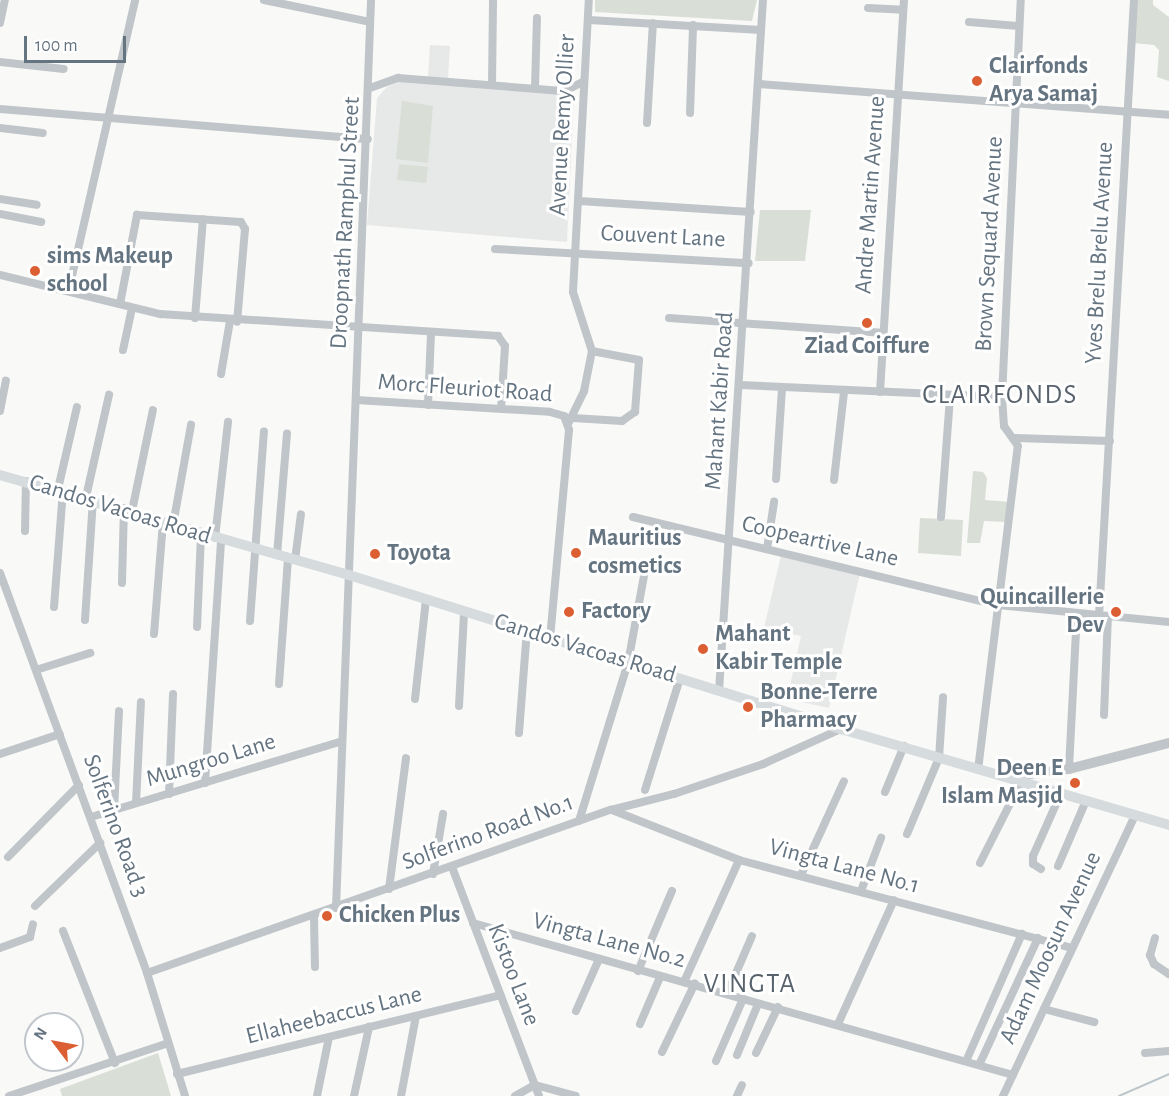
<!DOCTYPE html>
<style>
body{margin:0}
#map{position:relative;width:1169px;height:1096px;overflow:hidden;background:#f9f9f7;font-family:"Alegreya Sans",sans-serif}
div>[style]{position:absolute}
[style*='--x']{left:calc(var(--x)*1px);top:calc(var(--y)*1px);width:calc(var(--w)*1px);rotate:calc(var(--a)*1deg)}
.built>*{inset:0;background:#e7e8e8}
.green>*{inset:0;background:#d9ded6}
.stream>*{height:2px;margin:-1px;padding:0 1px;transform-origin:1px;border-radius:1px;background:#bcc6cb}
.minor>*{height:8px;margin:-4px;padding:0 4px;transform-origin:4px;border-radius:4px;background:#c0c5c9}
.tertiary>*{height:10px;margin:-5px;padding:0 5px;transform-origin:5px;border-radius:5px;background:#c0c5c9}
.secondary>*{height:10px;margin:-5px;padding:0 5px;transform-origin:5px;border-radius:5px;background:#d6dbde}
.dots>*{width:16px;height:16px;translate:-50% -50%;box-sizing:border-box;border:3px solid #fff;border-radius:50%}
span{translate:-50% -50%;white-space:nowrap;text-align:center;line-height:1.15;-webkit-text-stroke:6px #fff;paint-order:stroke}
.poi-label{font-size:24px;color:#657481;font-weight:700}
.left{translate:0 -50%;text-align:left}
.right{translate:-100% -50%;text-align:right}
.street-label{font-size:24px;color:#657481}
.quarter-label{font-size:27px;color:#57626c;letter-spacing:1.5px}
.north{position:absolute;left:24px;top:1012px;width:60px;height:60px;box-sizing:border-box;background:#fff;border:2px solid #c1c7cd;border-radius:50%;rotate:302deg;font-size:16px;font-weight:700;line-height:24px;text-align:center;color:#657481}
.north::after{content:'';display:block;margin:auto;width:21px;height:27px;background:#dc5f34;clip-path:polygon(50% 0,100% 100%,50% 72%,0 100%)}
.scale{position:absolute;left:24px;top:36px;width:102px;height:27px;box-sizing:border-box;border:3px solid #657481;border-top:0;padding-left:8px;font-size:18px;line-height:21px;white-space:nowrap;color:#657481;-webkit-text-stroke:4px #fff;paint-order:stroke}
</style>
<div id="map">
<div class="built">
<i style="clip-path:polygon(430px 45px,450px 46px,448px 78px,428px 77px)"></i>
<i style="clip-path:polygon(404px 79px,570px 90px,574px 94px,567px 242px,367px 225px,377px 98px,387px 87px)"></i>
<i style="clip-path:polygon(781px 555px,860px 573px,829px 708px,787px 699px,801px 636px,764px 628px)"></i>
</div>
<div class="green">
<i style="clip-path:polygon(595px 0,757px 0,752px 21px,595px 12px)"></i>
<i style="clip-path:polygon(1137px 0,1153px 0,1153px 5px,1169px 17px,1169px 81px,1157px 77px,1159px 50px,1154px 45px,1134px 43px)"></i>
<i style="clip-path:polygon(402px 101px,433px 106px,428px 163px,396px 159px)"></i>
<i style="clip-path:polygon(399px 164px,428px 167px,426px 183px,397px 180px)"></i>
<i style="clip-path:polygon(760px 210px,811px 210px,805px 261px,755px 261px)"></i>
<i style="clip-path:polygon(973px 471px,983px 472px,987px 478px,985px 500px,1010px 502px,1008px 522px,984px 521px,980px 543px,967px 543px)"></i>
<i style="clip-path:polygon(920px 518px,963px 520px,961px 556px,918px 553px)"></i>
<i style="clip-path:polygon(158px 1053px,171px 1096px,62px 1096px,60px 1089px)"></i>
</div>
<div class="stream">
<i style="--x:1119;--y:1096;--w:55;--a:-23.7"></i>
</div>
<div class="minor">
<i style="--x:264;--y:0;--w:108;--a:11.7"></i>
<i style="--x:868;--y:8;--w:35;--a:3"></i>
<i style="--x:589;--y:20;--w:172;--a:3.3"></i>
<i style="--x:969;--y:22;--w:50;--a:4.6"></i>
<i style="--x:0;--y:23;--w:24;--a:-78"></i>
<i style="--x:0;--y:62;--w:64;--a:6.2"></i>
<i style="--x:759;--y:84;--w:411;--a:4.3"></i>
<i style="--x:492;--y:85;--w:85;--a:-89.3"></i>
<i style="--x:370;--y:88;--w:30;--a:-20"></i>
<i style="--x:398;--y:78;--w:168;--a:4.5"></i>
<i style="--x:565;--y:91;--w:20;--a:-27"></i>
<i style="--x:535;--y:88;--w:70;--a:-88.4"></i>
<i style="--x:0;--y:109;--w:369;--a:4.7"></i>
<i style="--x:690;--y:113;--w:88;--a:-88"></i>
<i style="--x:647;--y:123;--w:100;--a:-86.6"></i>
<i style="--x:0;--y:128;--w:43;--a:6.6"></i>
<i style="--x:0;--y:199;--w:37;--a:9"></i>
<i style="--x:579;--y:201;--w:172;--a:3.7"></i>
<i style="--x:0;--y:214;--w:42;--a:11"></i>
<i style="--x:495;--y:249;--w:254;--a:3.2"></i>
<i style="--x:0;--y:275;--w:165;--a:13.7"></i>
<i style="--x:160;--y:314;--w:339;--a:3.7"></i>
<i style="--x:498;--y:336;--w:12;--a:55"></i>
<i style="--x:505;--y:346;--w:63;--a:93.6"></i>
<i style="--x:69;--y:289;--w:296;--a:-77.1"></i>
<i style="--x:120;--y:304;--w:91;--a:-79.2"></i>
<i style="--x:137;--y:215;--w:104;--a:3.9"></i>
<i style="--x:241;--y:222;--w:8;--a:60"></i>
<i style="--x:245;--y:229;--w:93;--a:94.9"></i>
<i style="--x:195;--y:318;--w:99;--a:-85.4"></i>
<i style="--x:669;--y:318;--w:213;--a:4"></i>
<i style="--x:123;--y:350;--w:43;--a:-77.9"></i>
<i style="--x:221;--y:374;--w:54;--a:-80.4"></i>
<i style="--x:740;--y:385;--w:262;--a:2.6"></i>
<i style="--x:880;--y:392;--w:393;--a:-86.5"></i>
<i style="--x:356;--y:400;--w:194;--a:3.5"></i>
<i style="--x:550;--y:412;--w:15;--a:16"></i>
<i style="--x:564;--y:416;--w:15;--a:70"></i>
<i style="--x:569;--y:430;--w:208;--a:95.2"></i>
<i style="--x:428;--y:405;--w:71;--a:-87.6"></i>
<i style="--x:0;--y:411;--w:31;--a:-79"></i>
<i style="--x:573;--y:418;--w:49;--a:3.5"></i>
<i style="--x:622;--y:421;--w:16;--a:-35"></i>
<i style="--x:635;--y:412;--w:52;--a:-85.6"></i>
<i style="--x:639;--y:360;--w:48;--a:-169.2"></i>
<i style="--x:568;--y:424;--w:37;--a:-64"></i>
<i style="--x:584;--y:391;--w:41;--a:-78.7"></i>
<i style="--x:592;--y:351;--w:62;--a:-107.9"></i>
<i style="--x:573;--y:292;--w:292;--a:-86.9"></i>
<i style="--x:1015;--y:438;--w:95;--a:1.8"></i>
<i style="--x:776;--y:479;--w:91;--a:-86.2"></i>
<i style="--x:834;--y:480;--w:89;--a:-83.5"></i>
<i style="--x:58;--y:489;--w:84;--a:-77"></i>
<i style="--x:86;--y:497;--w:105;--a:-77.3"></i>
<i style="--x:132;--y:511;--w:103;--a:-78.3"></i>
<i style="--x:633;--y:517;--w:375;--a:13.6"></i>
<i style="--x:998;--y:605;--w:172;--a:5.7"></i>
<i style="--x:941;--y:517;--w:119;--a:-85.7"></i>
<i style="--x:173;--y:525;--w:102;--a:-79.8"></i>
<i style="--x:25;--y:531;--w:50;--a:-88.9"></i>
<i style="--x:215;--y:538;--w:117;--a:-83.6"></i>
<i style="--x:767;--y:549;--w:48;--a:-81.5"></i>
<i style="--x:277;--y:555;--w:122;--a:-85.3"></i>
<i style="--x:295;--y:560;--w:46;--a:-82.6"></i>
<i style="--x:0;--y:573;--w:426;--a:69.8"></i>
<i style="--x:147;--y:973;--w:129;--a:72.8"></i>
<i style="--x:122;--y:583;--w:75;--a:-88.5"></i>
<i style="--x:54;--y:607;--w:117;--a:-85.6"></i>
<i style="--x:1099;--y:616;--w:617;--a:-86.75"></i>
<i style="--x:85;--y:620;--w:121;--a:-86.2"></i>
<i style="--x:250;--y:621;--w:190;--a:-85.8"></i>
<i style="--x:197;--y:627;--w:93;--a:-87.5"></i>
<i style="--x:154;--y:634;--w:111;--a:-85.4"></i>
<i style="--x:36;--y:670;--w:57;--a:-17.5"></i>
<i style="--x:279;--y:684;--w:126;--a:-85.9"></i>
<i style="--x:719;--y:691;--w:692;--a:-86.36"></i>
<i style="--x:415;--y:699;--w:100;--a:-83.7"></i>
<i style="--x:459;--y:706;--w:93;--a:-86.9"></i>
<i style="--x:1104;--y:715;--w:98;--a:-87.7"></i>
<i style="--x:519;--y:733;--w:103;--a:-85.6"></i>
<i style="--x:0;--y:754;--w:63;--a:-18.4"></i>
<i style="--x:1069;--y:769;--w:156;--a:-87.1"></i>
<i style="--x:978;--y:770;--w:326;--a:-83"></i>
<i style="--x:1018;--y:446;--w:24;--a:-125"></i>
<i style="--x:1004;--y:426;--w:29;--a:-94"></i>
<i style="--x:1002;--y:397;--w:397;--a:-87.3"></i>
<i style="--x:205;--y:783;--w:244;--a:-86.2"></i>
<i style="--x:645;--y:790;--w:117;--a:-72.6"></i>
<i style="--x:885;--y:792;--w:50;--a:-67.6"></i>
<i style="--x:169;--y:794;--w:100;--a:-87.7"></i>
<i style="--x:136;--y:803;--w:101;--a:-87.2"></i>
<i style="--x:114;--y:810;--w:99;--a:-87.1"></i>
<i style="--x:612;--y:810;--w:136;--a:21.5"></i>
<i style="--x:739;--y:860;--w:344;--a:14.8"></i>
<i style="--x:91;--y:817;--w:262;--a:-16.8"></i>
<i style="--x:579;--y:821;--w:165;--a:-72.8"></i>
<i style="--x:628;--y:663;--w:95;--a:-79.6"></i>
<i style="--x:907;--y:834;--w:82;--a:-67.2"></i>
<i style="--x:939;--y:758;--w:61;--a:-86.2"></i>
<i style="--x:8;--y:857;--w:101;--a:-45.4"></i>
<i style="--x:980;--y:863;--w:91;--a:-63.2"></i>
<i style="--x:1058;--y:866;--w:69;--a:-66.8"></i>
<i style="--x:452;--y:867;--w:245;--a:69.2"></i>
<i style="--x:1041;--y:869;--w:9;--a:-148"></i>
<i style="--x:1033;--y:864;--w:8;--a:-90"></i>
<i style="--x:1033;--y:856;--w:69;--a:-66"></i>
<i style="--x:433;--y:874;--w:61;--a:-80.5"></i>
<i style="--x:801;--y:875;--w:103;--a:-65.4"></i>
<i style="--x:389;--y:889;--w:132;--a:-82.6"></i>
<i style="--x:861;--y:891;--w:57;--a:-69.3"></i>
<i style="--x:35;--y:906;--w:91;--a:-44.1"></i>
<i style="--x:336;--y:908;--w:909;--a:-87.79"></i>
<i style="--x:314;--y:917;--w:50;--a:88.9"></i>
<i style="--x:473;--y:923;--w:561;--a:15.72"></i>
<i style="--x:63;--y:931;--w:142;--a:68.5"></i>
<i style="--x:1155;--y:938;--w:18;--a:106"></i>
<i style="--x:1150;--y:955;--w:10;--a:66"></i>
<i style="--x:1154;--y:964;--w:18;--a:34"></i>
<i style="--x:0;--y:948;--w:32;--a:-20"></i>
<i style="--x:30;--y:937;--w:13;--a:-77"></i>
<i style="--x:638;--y:971;--w:87;--a:-67"></i>
<i style="--x:147;--y:973;--w:492;--a:-19.4"></i>
<i style="--x:611;--y:810;--w:65;--a:-14.3"></i>
<i style="--x:674;--y:794;--w:94;--a:-18.6"></i>
<i style="--x:763;--y:764;--w:85;--a:-24.2"></i>
<i style="--x:684;--y:982;--w:134;--a:-65.7"></i>
<i style="--x:727;--y:994;--w:63;--a:-66.7"></i>
<i style="--x:1044;--y:1009;--w:52;--a:14.6"></i>
<i style="--x:576;--y:1011;--w:57;--a:-66.1"></i>
<i style="--x:640;--y:1024;--w:51;--a:-66.9"></i>
<i style="--x:838;--y:1024;--w:136;--a:-65.7"></i>
<i style="--x:662;--y:1052;--w:76;--a:-64.4"></i>
<i style="--x:756;--y:1053;--w:51;--a:-64.4"></i>
<i style="--x:1145;--y:1053;--w:24;--a:-5"></i>
<i style="--x:737;--y:1055;--w:55;--a:-67.6"></i>
<i style="--x:967;--y:1059;--w:137;--a:-66.3"></i>
<i style="--x:716;--y:1061;--w:68;--a:-66.5"></i>
<i style="--x:980;--y:1063;--w:138;--a:-65.1"></i>
<i style="--x:177;--y:1074;--w:333;--a:-13.7"></i>
<i style="--x:535;--y:1085;--w:42;--a:15"></i>
<i style="--x:9;--y:1096;--w:168;--a:-18.4"></i>
<i style="--x:317;--y:1096;--w:60;--a:-78.5"></i>
<i style="--x:354;--y:1096;--w:71;--a:-77.7"></i>
<i style="--x:401;--y:1096;--w:81;--a:-79.4"></i>
<i style="--x:515;--y:1096;--w:23;--a:-29"></i>
<i style="--x:737;--y:1096;--w:12;--a:-66"></i>
<i style="--x:1003;--y:1096;--w:308;--a:-64.8"></i>
</div>
<div class="tertiary">
<i style="--x:1007;--y:777;--w:63;--a:-7.4"></i>
<i style="--x:1069;--y:769;--w:103;--a:-14.6"></i>
</div>
<div class="secondary">
<i style="--x:0;--y:475;--w:363;--a:16"></i>
<i style="--x:349;--y:575;--w:516;--a:17.38"></i>
<i style="--x:841;--y:729;--w:342;--a:16.3"></i>
</div>
<div class="dots">
<i style="left:977px;top:81px;background:#dc5f34"></i>
<i style="left:35px;top:271px;background:#dc5f34"></i>
<i style="left:867px;top:323px;background:#dc5f34"></i>
<i style="left:576px;top:553px;background:#dc5f34"></i>
<i style="left:375px;top:554px;background:#dc5f34"></i>
<i style="left:569px;top:612px;background:#dc5f34"></i>
<i style="left:1116px;top:612px;background:#dc5f34"></i>
<i style="left:703px;top:649px;background:#dc5f34"></i>
<i style="left:748px;top:707px;background:#dc5f34"></i>
<i style="left:1075px;top:783px;background:#dc5f34"></i>
<i style="left:327px;top:916px;background:#dc5f34"></i>
</div>
<div class="poi-label">
<span class="left" style="left:989px;top:81px">Clairfonds<br>Arya Samaj</span>
<span class="left" style="left:47px;top:271px">sims Makeup<br>school</span>
<span style="left:867px;top:347px">Ziad Coiffure</span>
<span class="left" style="left:588px;top:553px">Mauritius<br>cosmetics</span>
<span class="left" style="left:387px;top:554px">Toyota</span>
<span class="right" style="left:1104px;top:612px">Quincaillerie<br>Dev</span>
<span class="left" style="left:581px;top:612px">Factory</span>
<span class="left" style="left:715px;top:649px">Mahant<br>Kabir Temple</span>
<span class="left" style="left:760px;top:707px">Bonne-Terre<br>Pharmacy</span>
<span class="right" style="left:1063px;top:783px">Deen E<br>Islam Masjid</span>
<span class="left" style="left:339px;top:916px">Chicken Plus</span>
</div>
<div class="street-label">
<span style="left:563px;top:125px;rotate:-87deg">Avenue Remy Ollier</span>
<span style="left:871px;top:195px;rotate:-86deg">Andre Martin Avenue</span>
<span style="left:346px;top:223px;rotate:-87deg">Droopnath Ramphul Street</span>
<span style="left:663px;top:237px;rotate:3deg">Couvent Lane</span>
<span style="left:990px;top:244px;rotate:-87deg">Brown Sequard Avenue</span>
<span style="left:1100px;top:253px;rotate:-87deg">Yves Brelu Brelu Avenue</span>
<span style="left:465px;top:389px;rotate:4deg">Morc Fleuriot Road</span>
<span style="left:720px;top:401px;rotate:-86deg">Mahant Kabir Road</span>
<span style="left:120px;top:510px;rotate:17deg">Candos Vacoas Road</span>
<span style="left:820px;top:542px;rotate:13deg">Coopeartive Lane</span>
<span style="left:585px;top:649px;rotate:17deg">Candos Vacoas Road</span>
<span style="left:211px;top:761px;rotate:-17deg">Mungroo Lane</span>
<span style="left:115px;top:826px;rotate:70deg">Solferino Road 3</span>
<span style="left:488px;top:833px;rotate:-20deg">Solferino Road No.1</span>
<span style="left:844px;top:867px;rotate:15deg">Vingta Lane No.1</span>
<span style="left:609px;top:941px;rotate:15deg">Vingta Lane No.2</span>
<span style="left:1051px;top:948px;rotate:-65deg">Adam Moosun Avenue</span>
<span style="left:513px;top:975px;rotate:69deg">Kistoo Lane</span>
<span style="left:334px;top:1016px;rotate:-14deg">Ellaheebaccus Lane</span>
</div>
<div class="quarter-label">
<span style="left:1000px;top:395px">CLAIRFONDS</span>
<span style="left:750px;top:984px">VINGTA</span>
</div>
<div class="north">N</div>
<div class="scale">100 m</div>
</div>
